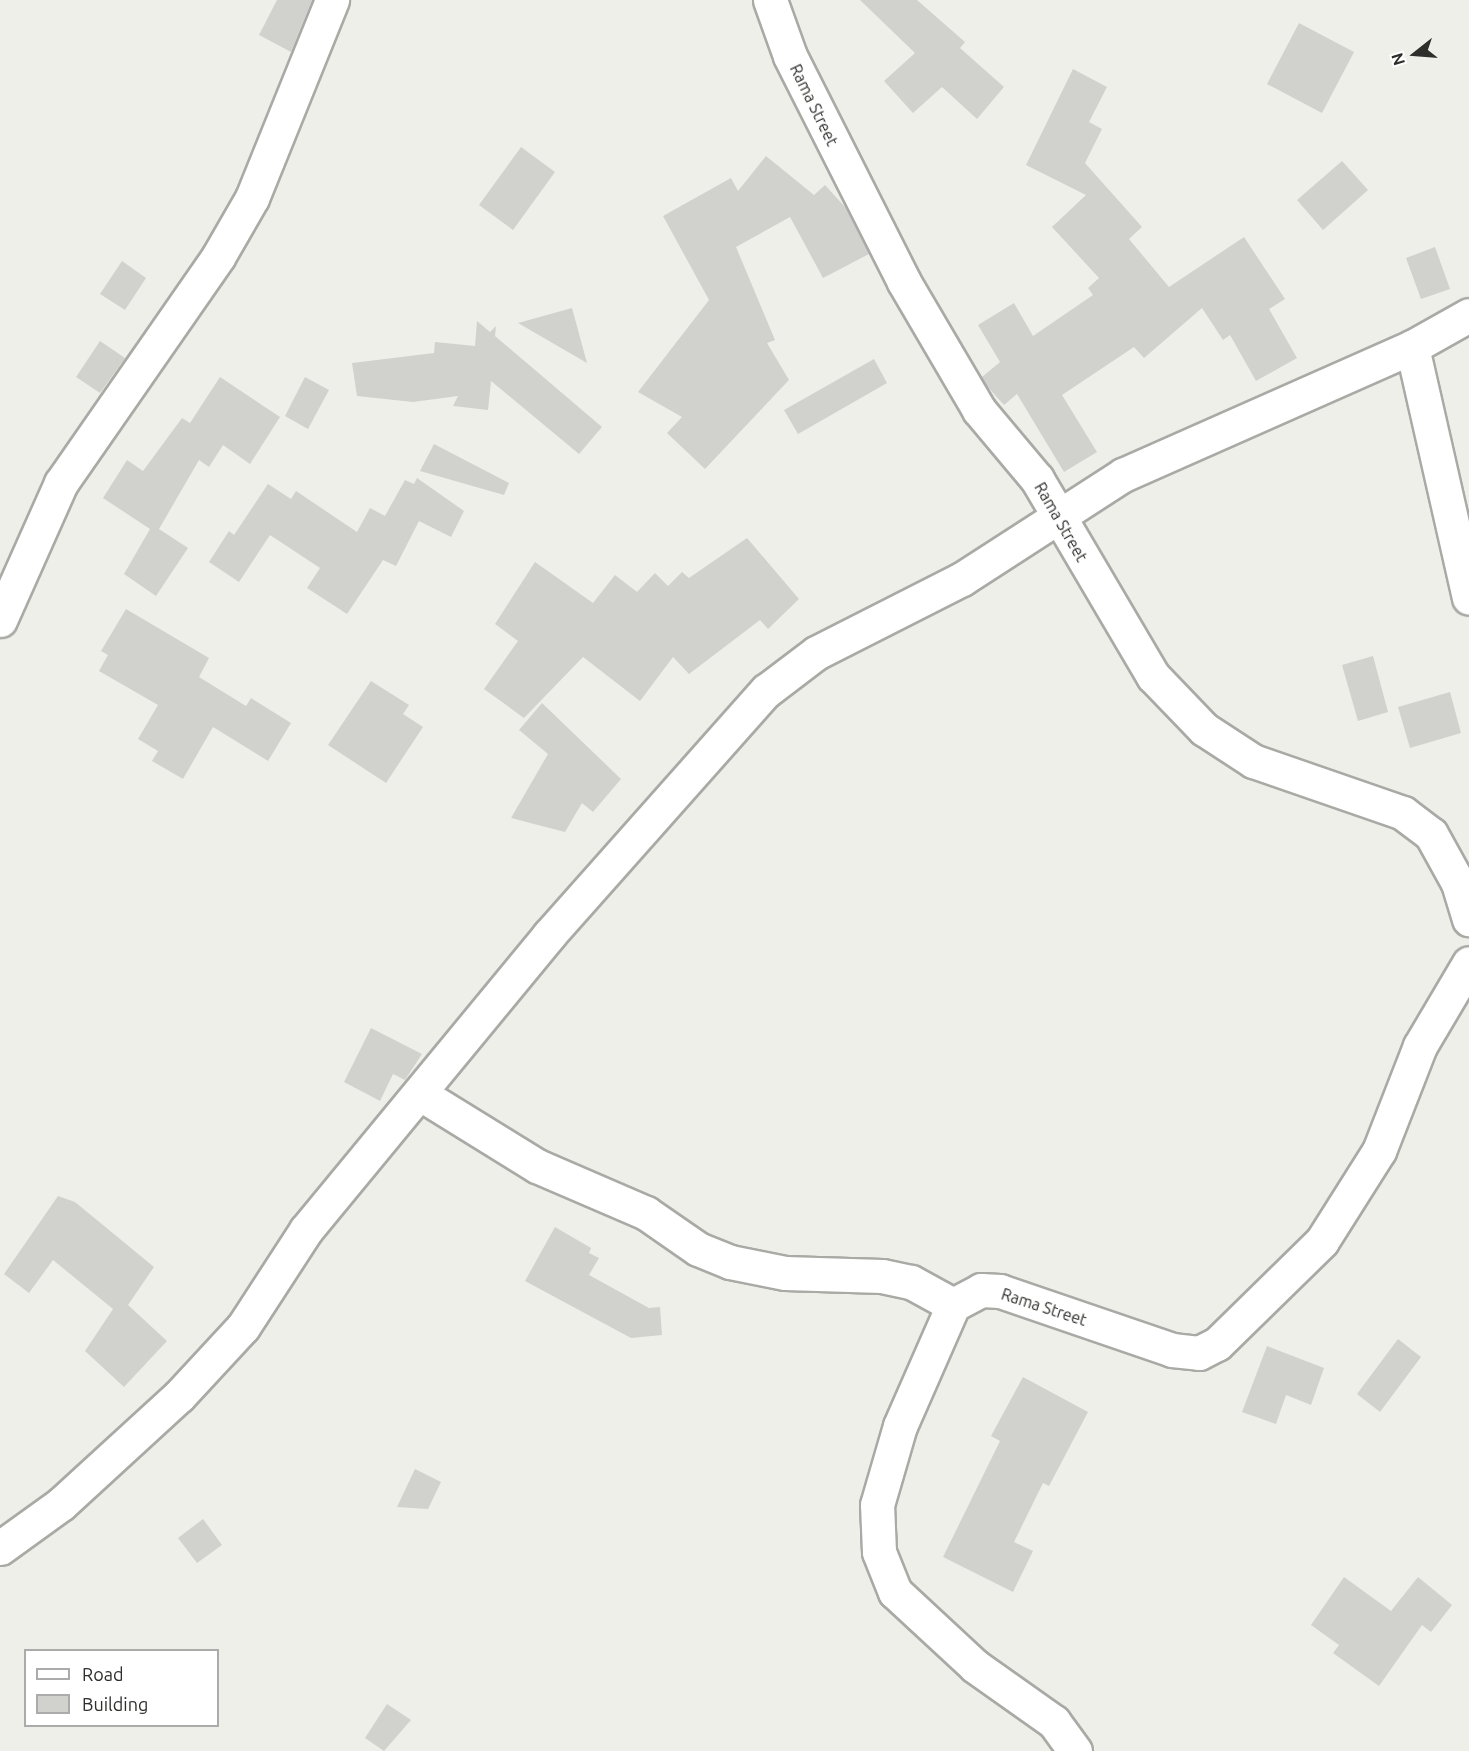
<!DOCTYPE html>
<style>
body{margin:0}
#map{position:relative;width:1469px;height:1751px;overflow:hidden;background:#eeefe9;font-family:Ubuntu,sans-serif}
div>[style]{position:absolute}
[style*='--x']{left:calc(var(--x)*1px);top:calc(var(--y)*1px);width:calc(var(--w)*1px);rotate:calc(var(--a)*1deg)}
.building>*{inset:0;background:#d1d2cd}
.roads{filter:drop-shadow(2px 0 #a9aaa5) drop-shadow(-2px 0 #a9aaa5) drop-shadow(0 2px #a9aaa5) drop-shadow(0 -2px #a9aaa5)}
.minor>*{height:33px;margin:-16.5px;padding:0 16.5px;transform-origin:16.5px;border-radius:16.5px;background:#fff}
span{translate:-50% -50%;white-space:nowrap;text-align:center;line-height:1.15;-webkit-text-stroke:4.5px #fff;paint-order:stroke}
.street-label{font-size:16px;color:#2e2e2c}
.legend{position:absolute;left:24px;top:1649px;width:195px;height:78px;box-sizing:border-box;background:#fff;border:2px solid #ababab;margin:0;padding:8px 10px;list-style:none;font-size:18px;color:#2e2e2c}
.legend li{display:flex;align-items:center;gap:12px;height:30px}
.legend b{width:30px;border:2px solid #ababab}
.north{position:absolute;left:1385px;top:24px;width:60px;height:60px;-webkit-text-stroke:4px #fff;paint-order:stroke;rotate:253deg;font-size:16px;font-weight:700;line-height:24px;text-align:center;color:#2e2e2c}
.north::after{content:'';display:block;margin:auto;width:21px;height:27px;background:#2e2e2c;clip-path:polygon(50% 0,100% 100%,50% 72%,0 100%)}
</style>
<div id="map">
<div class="building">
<i style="clip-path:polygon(277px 0,312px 0,291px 52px,259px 35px)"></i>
<i style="clip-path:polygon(860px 0,917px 0,965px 42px,960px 48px,1004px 87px,977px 119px,942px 87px,913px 113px,884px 81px,915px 53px)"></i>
<i style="clip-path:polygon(1299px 23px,1354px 52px,1322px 113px,1267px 84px)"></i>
<i style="clip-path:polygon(1073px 69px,1107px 87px,1089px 122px,1102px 129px,1085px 163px,1142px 227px,1129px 239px,1169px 287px,1244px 237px,1285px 299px,1269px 309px,1297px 358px,1256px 381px,1230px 335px,1223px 340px,1202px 308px,1144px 358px,1134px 347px,1062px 395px,1097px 452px,1064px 472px,1017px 394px,1004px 405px,986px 385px,982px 377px,1000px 362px,978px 325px,1014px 303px,1033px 336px,1093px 295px,1088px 288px,1099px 278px,1052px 227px,1086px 195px,1026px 165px)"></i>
<i style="clip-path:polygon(521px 147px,555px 172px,513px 230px,479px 205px)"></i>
<i style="clip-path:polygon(766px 156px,814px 195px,825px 185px,845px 207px,869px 254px,823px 278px,790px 217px,736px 247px,775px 340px,767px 343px,789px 380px,705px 469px,667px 433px,682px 417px,638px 392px,709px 300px,663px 216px,731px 178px,738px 191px)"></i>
<i style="clip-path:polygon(1342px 161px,1368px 190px,1323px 230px,1297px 200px)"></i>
<i style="clip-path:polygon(1435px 247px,1450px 289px,1421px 299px,1406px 258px)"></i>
<i style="clip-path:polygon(122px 261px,146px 278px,125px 310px,100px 294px)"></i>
<i style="clip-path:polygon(572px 308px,587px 363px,518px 323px)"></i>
<i style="clip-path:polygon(477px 321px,490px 332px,496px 326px,495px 336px,602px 427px,579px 454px,491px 381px,488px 410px,453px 406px,458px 396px,413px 402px,357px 396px,352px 363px,434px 353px,435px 342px,475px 346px)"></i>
<i style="clip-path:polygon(100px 341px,125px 358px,100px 393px,76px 377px)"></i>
<i style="clip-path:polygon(874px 359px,887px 383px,798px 434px,784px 410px)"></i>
<i style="clip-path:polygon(220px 377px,280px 417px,250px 464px,223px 445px,209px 467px,199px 460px,159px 529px,188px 548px,156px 596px,124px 574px,150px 529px,103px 498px,127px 460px,143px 471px,182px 418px,190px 423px)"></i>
<i style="clip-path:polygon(305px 377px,329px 390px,308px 429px,285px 416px)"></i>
<i style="clip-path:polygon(434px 444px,509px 483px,504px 495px,420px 471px)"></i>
<i style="clip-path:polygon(417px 478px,464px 511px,451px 537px,419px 521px,396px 566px,383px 560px,347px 614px,307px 588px,320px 568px,270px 535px,239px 582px,209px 562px,229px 531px,234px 535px,268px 484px,291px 499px,296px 491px,357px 532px,370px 508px,385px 516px,405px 480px,414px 484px)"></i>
<i style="clip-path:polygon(747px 538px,799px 599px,768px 629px,760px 620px,689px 674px,673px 657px,640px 701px,583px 657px,524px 718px,484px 689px,518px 641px,495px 624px,535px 562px,593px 603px,615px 575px,637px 592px,655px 573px,668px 586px,682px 572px,689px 578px)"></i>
<i style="clip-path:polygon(126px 609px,209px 658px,199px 677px,246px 706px,251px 698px,291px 723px,268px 761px,213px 727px,183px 779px,152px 761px,158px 751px,138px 739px,158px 705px,99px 671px,108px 655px,101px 651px)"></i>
<i style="clip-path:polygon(1373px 656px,1388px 712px,1358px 721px,1342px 665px)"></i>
<i style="clip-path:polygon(371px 681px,409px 705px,403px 714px,423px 727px,386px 783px,328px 745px)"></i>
<i style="clip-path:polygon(1450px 692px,1461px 733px,1410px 748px,1398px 707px)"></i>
<i style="clip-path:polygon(542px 703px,621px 779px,593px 812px,582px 803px,565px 832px,511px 818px,548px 754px,519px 730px)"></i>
<i style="clip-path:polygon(371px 1028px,422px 1054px,405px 1080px,393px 1074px,380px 1101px,344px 1082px)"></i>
<i style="clip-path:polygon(58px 1196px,75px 1202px,154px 1267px,128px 1305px,167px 1341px,124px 1387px,85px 1351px,113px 1309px,53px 1260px,29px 1293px,4px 1274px)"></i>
<i style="clip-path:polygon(555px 1227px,591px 1248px,589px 1253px,599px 1258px,589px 1275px,649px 1308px,660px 1307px,662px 1335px,631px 1338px,525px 1281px)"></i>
<i style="clip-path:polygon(1398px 1339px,1421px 1357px,1380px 1412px,1357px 1394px)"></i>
<i style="clip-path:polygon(1267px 1346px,1324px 1368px,1311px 1405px,1286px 1395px,1276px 1424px,1242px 1412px)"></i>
<i style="clip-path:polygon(1023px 1377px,1088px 1412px,1049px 1486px,1043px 1483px,1014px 1542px,1033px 1551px,1013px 1592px,943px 1557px,1000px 1441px,991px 1436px)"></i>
<i style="clip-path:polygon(415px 1469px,441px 1482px,428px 1509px,397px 1507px)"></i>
<i style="clip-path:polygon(203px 1519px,222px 1545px,197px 1563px,178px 1538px)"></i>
<i style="clip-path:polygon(1344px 1577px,1391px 1611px,1418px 1577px,1452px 1605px,1431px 1632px,1422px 1625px,1379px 1686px,1333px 1653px,1339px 1645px,1311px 1625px)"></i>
<i style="clip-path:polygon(387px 1704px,411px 1720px,384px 1751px,365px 1738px)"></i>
</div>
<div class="roads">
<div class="minor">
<i style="--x:770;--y:0;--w:59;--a:70.3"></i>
<i style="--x:790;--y:56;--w:253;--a:63.2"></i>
<i style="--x:904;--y:282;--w:148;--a:59.6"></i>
<i style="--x:979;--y:410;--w:90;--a:50"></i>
<i style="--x:1037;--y:479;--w:229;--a:59.5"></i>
<i style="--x:1153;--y:676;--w:74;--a:46.1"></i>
<i style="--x:1204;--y:729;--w:59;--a:33.1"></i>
<i style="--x:1253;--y:761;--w:159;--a:19.1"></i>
<i style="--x:1403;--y:813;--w:35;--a:37"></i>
<i style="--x:1431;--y:834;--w:56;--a:61.1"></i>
<i style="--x:1458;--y:883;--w:38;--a:73"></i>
<i style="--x:1412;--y:347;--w:257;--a:77.2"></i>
<i style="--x:0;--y:620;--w:150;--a:-66"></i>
<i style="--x:61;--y:483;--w:275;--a:-55.2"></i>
<i style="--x:218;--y:257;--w:68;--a:-60"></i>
<i style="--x:252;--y:198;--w:214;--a:-68"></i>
<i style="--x:422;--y:1095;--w:135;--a:31.7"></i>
<i style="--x:537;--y:1166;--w:119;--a:23.3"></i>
<i style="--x:646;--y:1213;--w:63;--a:34.7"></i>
<i style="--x:698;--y:1249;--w:35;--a:22"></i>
<i style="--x:730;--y:1262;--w:56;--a:11.3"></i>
<i style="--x:785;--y:1273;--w:97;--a:1.8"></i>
<i style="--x:882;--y:1276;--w:30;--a:12"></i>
<i style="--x:911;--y:1282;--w:48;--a:28.7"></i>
<i style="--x:0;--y:1548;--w:75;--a:-35.8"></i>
<i style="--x:61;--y:1504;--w:160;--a:-42.5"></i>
<i style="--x:179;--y:1396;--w:94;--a:-47.2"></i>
<i style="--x:243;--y:1327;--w:116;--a:-57"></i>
<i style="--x:306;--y:1230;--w:382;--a:-50.5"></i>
<i style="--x:549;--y:935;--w:327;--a:-48.4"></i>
<i style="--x:766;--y:691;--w:63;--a:-37.2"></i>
<i style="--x:816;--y:653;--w:164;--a:-26.9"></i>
<i style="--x:962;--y:579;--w:192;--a:-32.9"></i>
<i style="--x:1123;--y:475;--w:316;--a:-23.9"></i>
<i style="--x:1412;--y:347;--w:65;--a:-29.3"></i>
<i style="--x:1075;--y:1751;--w:36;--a:-126"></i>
<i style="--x:1054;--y:1722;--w:97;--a:-144.7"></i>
<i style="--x:975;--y:1666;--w:109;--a:-137.2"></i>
<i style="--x:895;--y:1592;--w:43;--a:-111.8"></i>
<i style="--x:879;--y:1552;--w:47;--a:-92.4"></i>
<i style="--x:877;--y:1505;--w:82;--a:-73.8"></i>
<i style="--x:900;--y:1426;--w:132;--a:-66.3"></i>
<i style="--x:953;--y:1305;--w:32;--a:-28"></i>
<i style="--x:981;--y:1290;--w:19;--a:3"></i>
<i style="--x:1000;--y:1291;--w:182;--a:18.9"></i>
<i style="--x:1172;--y:1350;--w:27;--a:6"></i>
<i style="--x:1199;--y:1353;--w:20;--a:-27"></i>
<i style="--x:1217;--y:1344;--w:147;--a:-44.4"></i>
<i style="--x:1322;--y:1241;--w:107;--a:-57.7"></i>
<i style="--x:1379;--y:1151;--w:113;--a:-68.7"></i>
<i style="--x:1420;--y:1046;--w:96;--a:-59.4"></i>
</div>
</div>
<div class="street-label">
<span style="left:814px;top:105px;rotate:64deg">Rama Street</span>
<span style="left:1061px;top:522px;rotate:60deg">Rama Street</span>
<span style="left:1044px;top:1307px;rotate:18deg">Rama Street</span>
</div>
<ul class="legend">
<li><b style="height:8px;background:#fff"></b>Road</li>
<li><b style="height:16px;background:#d1d2cd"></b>Building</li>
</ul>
<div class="north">N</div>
</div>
